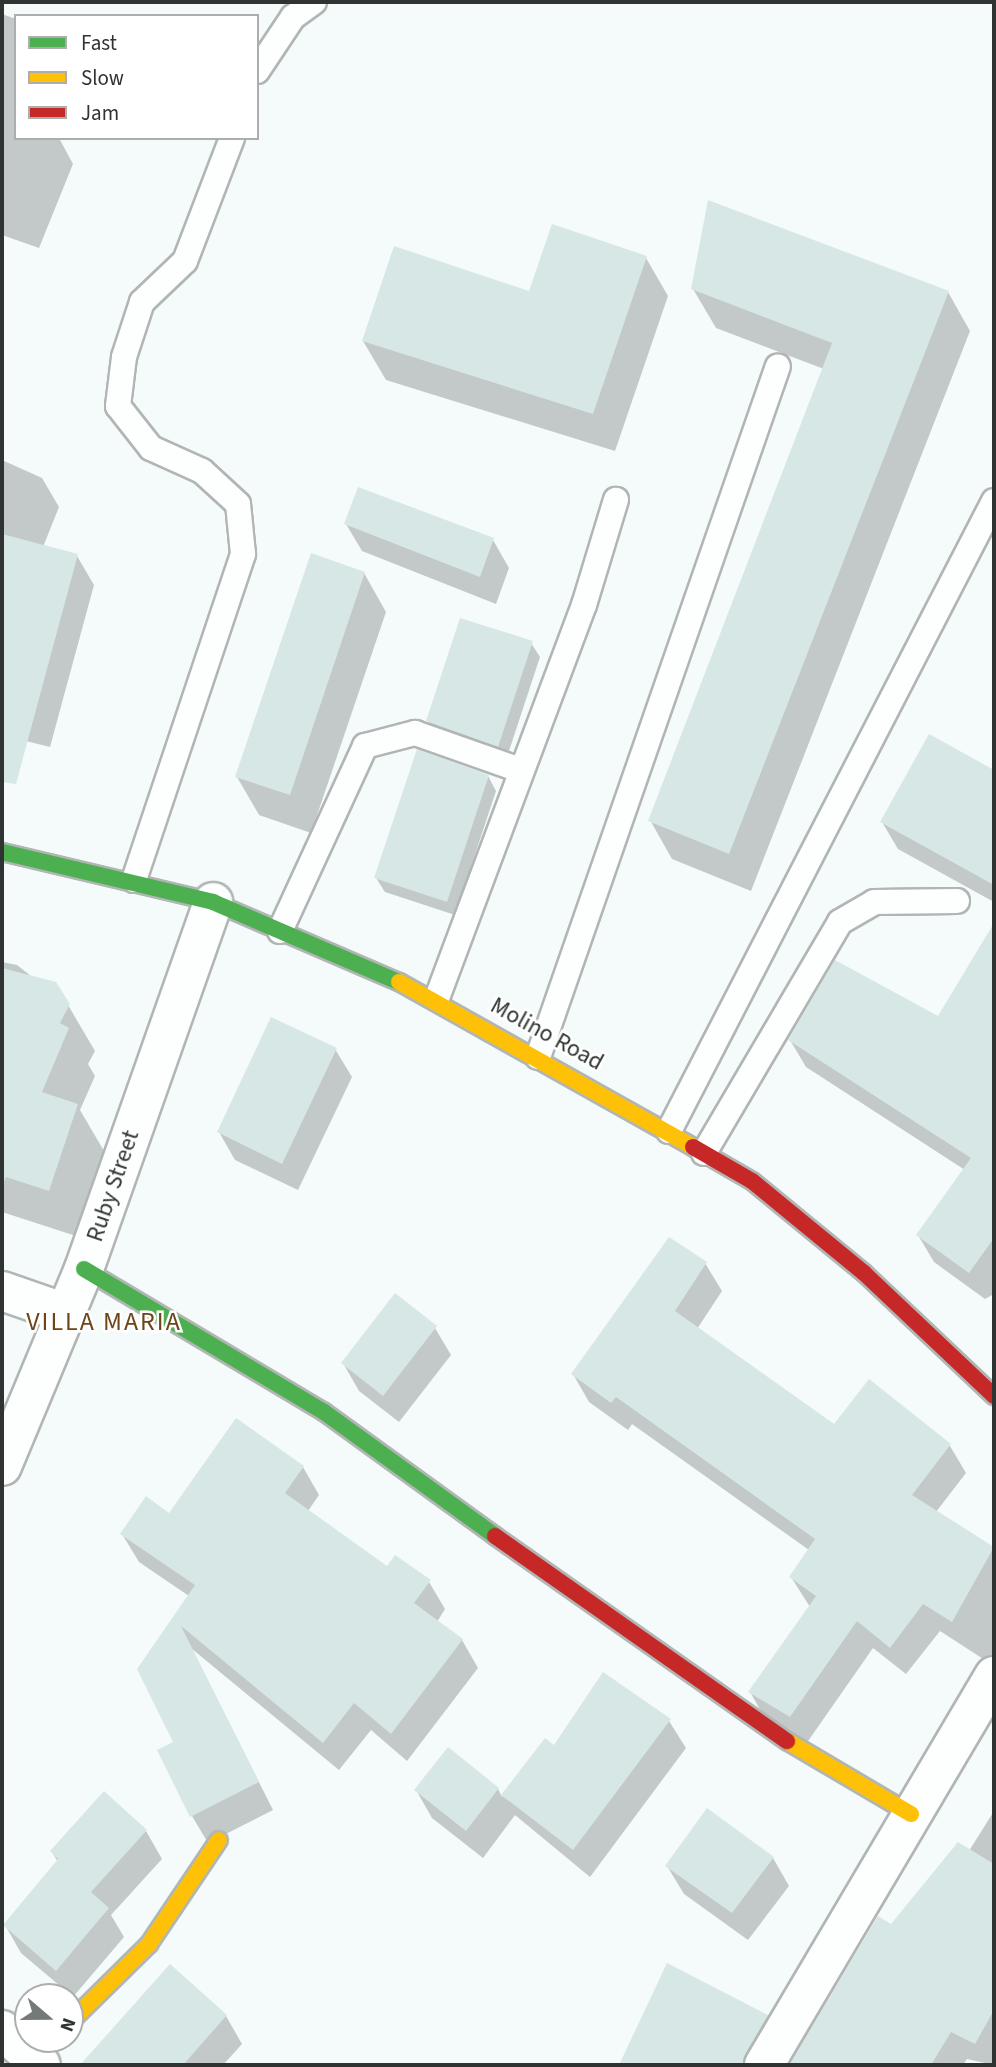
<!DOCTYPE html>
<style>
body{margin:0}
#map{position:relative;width:996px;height:2067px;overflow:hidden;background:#f4fbfa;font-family:"Source Sans 3",sans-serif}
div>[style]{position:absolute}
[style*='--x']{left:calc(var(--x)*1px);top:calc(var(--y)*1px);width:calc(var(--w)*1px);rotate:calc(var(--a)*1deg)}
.shadow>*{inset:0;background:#0003}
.building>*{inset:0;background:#d7e7e5}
.roads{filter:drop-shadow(2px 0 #b1b6b5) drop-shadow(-2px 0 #b1b6b5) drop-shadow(0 2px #b1b6b5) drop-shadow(0 -2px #b1b6b5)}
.lane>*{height:24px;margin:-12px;padding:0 12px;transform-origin:12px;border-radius:12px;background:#fdfefe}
.street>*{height:38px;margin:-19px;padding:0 19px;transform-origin:19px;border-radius:19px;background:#fdfefe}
.fast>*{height:16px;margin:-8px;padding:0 8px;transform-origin:8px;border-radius:8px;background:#4caf50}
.slow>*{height:16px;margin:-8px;padding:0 8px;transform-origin:8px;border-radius:8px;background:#ffc107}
.jam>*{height:16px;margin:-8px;padding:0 8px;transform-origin:8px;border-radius:8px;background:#c62828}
span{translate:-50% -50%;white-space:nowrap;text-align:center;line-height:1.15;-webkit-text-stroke:5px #fff;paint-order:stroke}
.street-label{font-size:24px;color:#2f3433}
.neighbourhood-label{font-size:26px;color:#6d4518;letter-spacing:2px}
.frame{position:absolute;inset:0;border:4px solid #2f3433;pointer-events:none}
.legend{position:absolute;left:14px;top:14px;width:245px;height:126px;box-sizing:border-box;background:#fff;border:2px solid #acaead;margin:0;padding:9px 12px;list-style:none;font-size:21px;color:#2f3433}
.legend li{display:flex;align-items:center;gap:14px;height:35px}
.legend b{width:35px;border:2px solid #acaead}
.north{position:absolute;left:14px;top:1983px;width:70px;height:70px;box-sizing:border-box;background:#fff;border:2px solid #acaead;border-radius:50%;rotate:110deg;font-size:19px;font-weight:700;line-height:28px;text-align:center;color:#2f3433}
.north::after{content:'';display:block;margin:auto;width:24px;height:32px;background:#747a79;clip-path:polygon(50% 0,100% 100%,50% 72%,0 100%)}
</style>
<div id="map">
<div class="shadow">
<i style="clip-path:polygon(2px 14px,16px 19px,16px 138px,59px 138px,73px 164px,39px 248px,2px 235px)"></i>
<i style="clip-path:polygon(646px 258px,668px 296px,615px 451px,386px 380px,363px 341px)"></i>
<i style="clip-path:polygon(693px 289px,948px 292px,970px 331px,751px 891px,672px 859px,650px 820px,824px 369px,716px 328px)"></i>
<i style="clip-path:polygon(2px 460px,42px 478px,59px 507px,43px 547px,77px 556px,94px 585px,50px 747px,2px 735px)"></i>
<i style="clip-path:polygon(346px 524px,493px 540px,509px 568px,496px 604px,362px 551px)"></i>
<i style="clip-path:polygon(364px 573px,386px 612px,311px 833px,259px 815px,237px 777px)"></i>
<i style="clip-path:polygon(531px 643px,540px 657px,506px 760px,436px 735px,428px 721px)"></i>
<i style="clip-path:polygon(929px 736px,994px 772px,994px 902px,898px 849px,882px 822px)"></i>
<i style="clip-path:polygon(488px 776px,496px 791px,455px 915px,385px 892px,376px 878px)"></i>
<i style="clip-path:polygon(994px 926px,994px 1294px,985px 1299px,934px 1262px,918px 1235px,965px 1170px,806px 1067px,790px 1040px,938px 1018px)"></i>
<i style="clip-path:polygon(2px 962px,17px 965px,68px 1005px,95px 1051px,88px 1064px,95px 1076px,80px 1110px,104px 1151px,76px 1236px,2px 1212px)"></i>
<i style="clip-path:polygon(335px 1049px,352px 1077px,298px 1190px,235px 1160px,219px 1132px)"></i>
<i style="clip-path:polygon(705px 1263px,722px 1291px,697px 1329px,835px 1426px,870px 1382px,950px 1446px,966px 1473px,936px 1512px,994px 1549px,994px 1666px,940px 1631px,906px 1674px,873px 1648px,806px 1744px,766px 1720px,750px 1692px,810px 1607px,791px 1577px,809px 1550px,632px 1424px,628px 1430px,589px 1402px,573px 1374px)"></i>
<i style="clip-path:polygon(435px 1328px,451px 1355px,399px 1422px,359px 1391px,343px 1363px)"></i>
<i style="clip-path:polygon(303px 1467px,319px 1495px,308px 1511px,388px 1568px,429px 1582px,445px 1609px,437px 1622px,462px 1640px,478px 1668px,407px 1761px,371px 1730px,339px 1770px,192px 1649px,273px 1810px,208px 1843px,192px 1816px,175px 1743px,139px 1669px,189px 1596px,139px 1562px,122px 1534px)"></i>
<i style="clip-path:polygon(669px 1721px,686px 1748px,590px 1877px,515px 1815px,483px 1858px,432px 1818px,416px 1790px,498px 1789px,502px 1797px,545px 1740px,554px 1747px)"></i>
<i style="clip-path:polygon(994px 1811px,994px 2065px,967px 2059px,963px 2065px,791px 2065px,878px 1918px,891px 1927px,969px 1851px)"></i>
<i style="clip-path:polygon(146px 1831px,162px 1859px,111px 1915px,124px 1937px,73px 1997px,21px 1953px,5px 1925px,58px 1862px,52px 1852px)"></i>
<i style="clip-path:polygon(773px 1858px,789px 1886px,748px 1940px,684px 1894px,667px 1866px)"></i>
<i style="clip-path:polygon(668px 1965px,767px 2016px,783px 2044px,771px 2065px,621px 2065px)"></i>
<i style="clip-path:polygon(170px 1966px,226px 2016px,242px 2044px,223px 2065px,82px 2065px)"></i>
</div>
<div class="building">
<i style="clip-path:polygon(708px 200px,949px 291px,729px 854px,648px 821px,832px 343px,691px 289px)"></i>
<i style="clip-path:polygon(552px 224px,647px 256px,593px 414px,362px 341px,394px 246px,529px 291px)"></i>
<i style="clip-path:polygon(358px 487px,494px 538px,480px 577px,344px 524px)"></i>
<i style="clip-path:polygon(2px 534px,78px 554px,16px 784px,2px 782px)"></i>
<i style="clip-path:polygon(311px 553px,365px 572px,290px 795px,235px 777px)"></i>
<i style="clip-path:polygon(460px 618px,533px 641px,498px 747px,426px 721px)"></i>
<i style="clip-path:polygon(929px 734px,994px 770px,994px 885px,880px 822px)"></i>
<i style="clip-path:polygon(417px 749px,489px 775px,447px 902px,374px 878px)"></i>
<i style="clip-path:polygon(994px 923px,994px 1238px,969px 1273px,916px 1235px,971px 1158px,788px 1040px,835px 960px,938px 1016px)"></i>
<i style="clip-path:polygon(2px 968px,56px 982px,70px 1004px,60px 1023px,69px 1028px,42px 1092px,78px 1104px,49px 1191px,6px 1177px,2px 1187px)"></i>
<i style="clip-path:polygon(271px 1017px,337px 1048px,282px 1164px,217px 1132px)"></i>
<i style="clip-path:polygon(669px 1237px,707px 1262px,675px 1311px,834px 1424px,869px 1379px,951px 1444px,912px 1495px,994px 1547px,952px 1622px,923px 1604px,890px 1648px,857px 1621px,790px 1717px,748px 1692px,816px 1596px,789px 1577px,815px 1539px,616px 1397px,611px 1403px,571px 1374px)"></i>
<i style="clip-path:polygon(395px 1293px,437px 1326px,383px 1396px,341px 1363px)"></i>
<i style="clip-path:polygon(236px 1418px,304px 1466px,285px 1493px,387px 1566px,395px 1555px,431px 1580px,414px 1603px,463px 1639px,391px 1734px,354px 1703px,323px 1743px,181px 1626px,259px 1782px,190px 1817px,157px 1750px,173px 1742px,137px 1669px,195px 1585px,120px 1534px,146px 1496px,169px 1513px)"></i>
<i style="clip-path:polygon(603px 1672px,671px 1719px,573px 1850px,501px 1795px,545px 1738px,554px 1745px)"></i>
<i style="clip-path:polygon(448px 1747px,499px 1788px,466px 1831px,414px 1790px)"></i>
<i style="clip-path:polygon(104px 1791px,147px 1830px,91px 1892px,109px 1908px,56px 1971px,3px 1925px,58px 1859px,50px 1851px)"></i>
<i style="clip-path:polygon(707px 1808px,774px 1857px,732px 1913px,665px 1866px)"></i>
<i style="clip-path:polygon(958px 1842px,994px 1864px,994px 2010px,975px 2044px,951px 2032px,931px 2065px,789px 2065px,878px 1916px,891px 1924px)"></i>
<i style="clip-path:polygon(667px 1963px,768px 2015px,742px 2065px,619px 2065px)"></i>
<i style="clip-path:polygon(170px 1964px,227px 2015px,183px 2065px,80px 2065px)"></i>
</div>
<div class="roads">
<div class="lane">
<i style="--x:257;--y:71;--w:65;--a:-56.3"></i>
<i style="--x:293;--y:17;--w:26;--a:-36"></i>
<i style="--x:134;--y:880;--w:344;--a:-71.5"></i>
<i style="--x:243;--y:554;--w:50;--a:-95.7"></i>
<i style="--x:238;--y:504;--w:49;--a:-137.5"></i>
<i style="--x:202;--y:471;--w:56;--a:-155.7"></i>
<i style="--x:151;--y:448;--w:53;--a:-128.2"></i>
<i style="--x:118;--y:406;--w:49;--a:-83"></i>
<i style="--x:124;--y:357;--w:58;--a:-71.9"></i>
<i style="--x:142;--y:302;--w:59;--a:-43.6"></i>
<i style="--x:185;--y:261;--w:132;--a:-69.1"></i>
<i style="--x:280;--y:931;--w:204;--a:-65.3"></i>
<i style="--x:365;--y:746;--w:52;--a:-14.6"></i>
<i style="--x:415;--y:733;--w:111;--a:19.4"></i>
<i style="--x:437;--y:998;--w:420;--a:-69.5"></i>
<i style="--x:584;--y:605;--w:110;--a:-73.1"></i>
<i style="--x:538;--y:1057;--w:731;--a:-70.85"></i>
<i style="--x:669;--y:1131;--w:709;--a:-62.71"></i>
<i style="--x:704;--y:1153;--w:268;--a:-59.5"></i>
<i style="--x:840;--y:922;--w:39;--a:-30"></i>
<i style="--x:874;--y:902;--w:83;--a:-0.7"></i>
</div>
<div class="street">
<i style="--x:2;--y:1291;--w:67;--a:19.2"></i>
<i style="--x:2;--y:1466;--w:213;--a:-67.4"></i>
<i style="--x:84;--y:1269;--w:389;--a:-70.6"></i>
<i style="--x:2;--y:2030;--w:52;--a:41.9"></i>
<i style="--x:764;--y:2065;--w:452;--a:-59.4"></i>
</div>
<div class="fast">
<i style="--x:2;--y:852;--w:217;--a:13.3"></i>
<i style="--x:213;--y:902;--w:202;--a:23.3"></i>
<i style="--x:84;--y:1269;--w:279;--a:30.8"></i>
<i style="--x:324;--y:1412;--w:211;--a:35.9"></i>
</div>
<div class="slow">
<i style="--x:399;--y:982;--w:337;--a:29.3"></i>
<i style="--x:787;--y:1741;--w:144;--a:30.5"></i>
<i style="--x:70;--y:2022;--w:111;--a:-44.6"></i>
<i style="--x:149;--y:1944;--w:125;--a:-56.1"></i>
</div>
<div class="jam">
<i style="--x:693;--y:1147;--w:68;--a:30"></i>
<i style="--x:752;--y:1181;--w:145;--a:39.4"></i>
<i style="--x:864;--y:1273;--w:179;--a:43.4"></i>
<i style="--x:495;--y:1536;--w:357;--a:35.1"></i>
</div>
</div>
<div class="street-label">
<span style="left:547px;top:1034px;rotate:29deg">Molino Road</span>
<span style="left:113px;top:1186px;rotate:-71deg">Ruby Street</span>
</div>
<div class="neighbourhood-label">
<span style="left:104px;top:1322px">VILLA MARIA</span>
</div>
<div class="frame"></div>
<ul class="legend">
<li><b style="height:9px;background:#4caf50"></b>Fast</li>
<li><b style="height:9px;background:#ffc107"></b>Slow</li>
<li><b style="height:9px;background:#c62828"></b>Jam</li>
</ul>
<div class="north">N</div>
</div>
